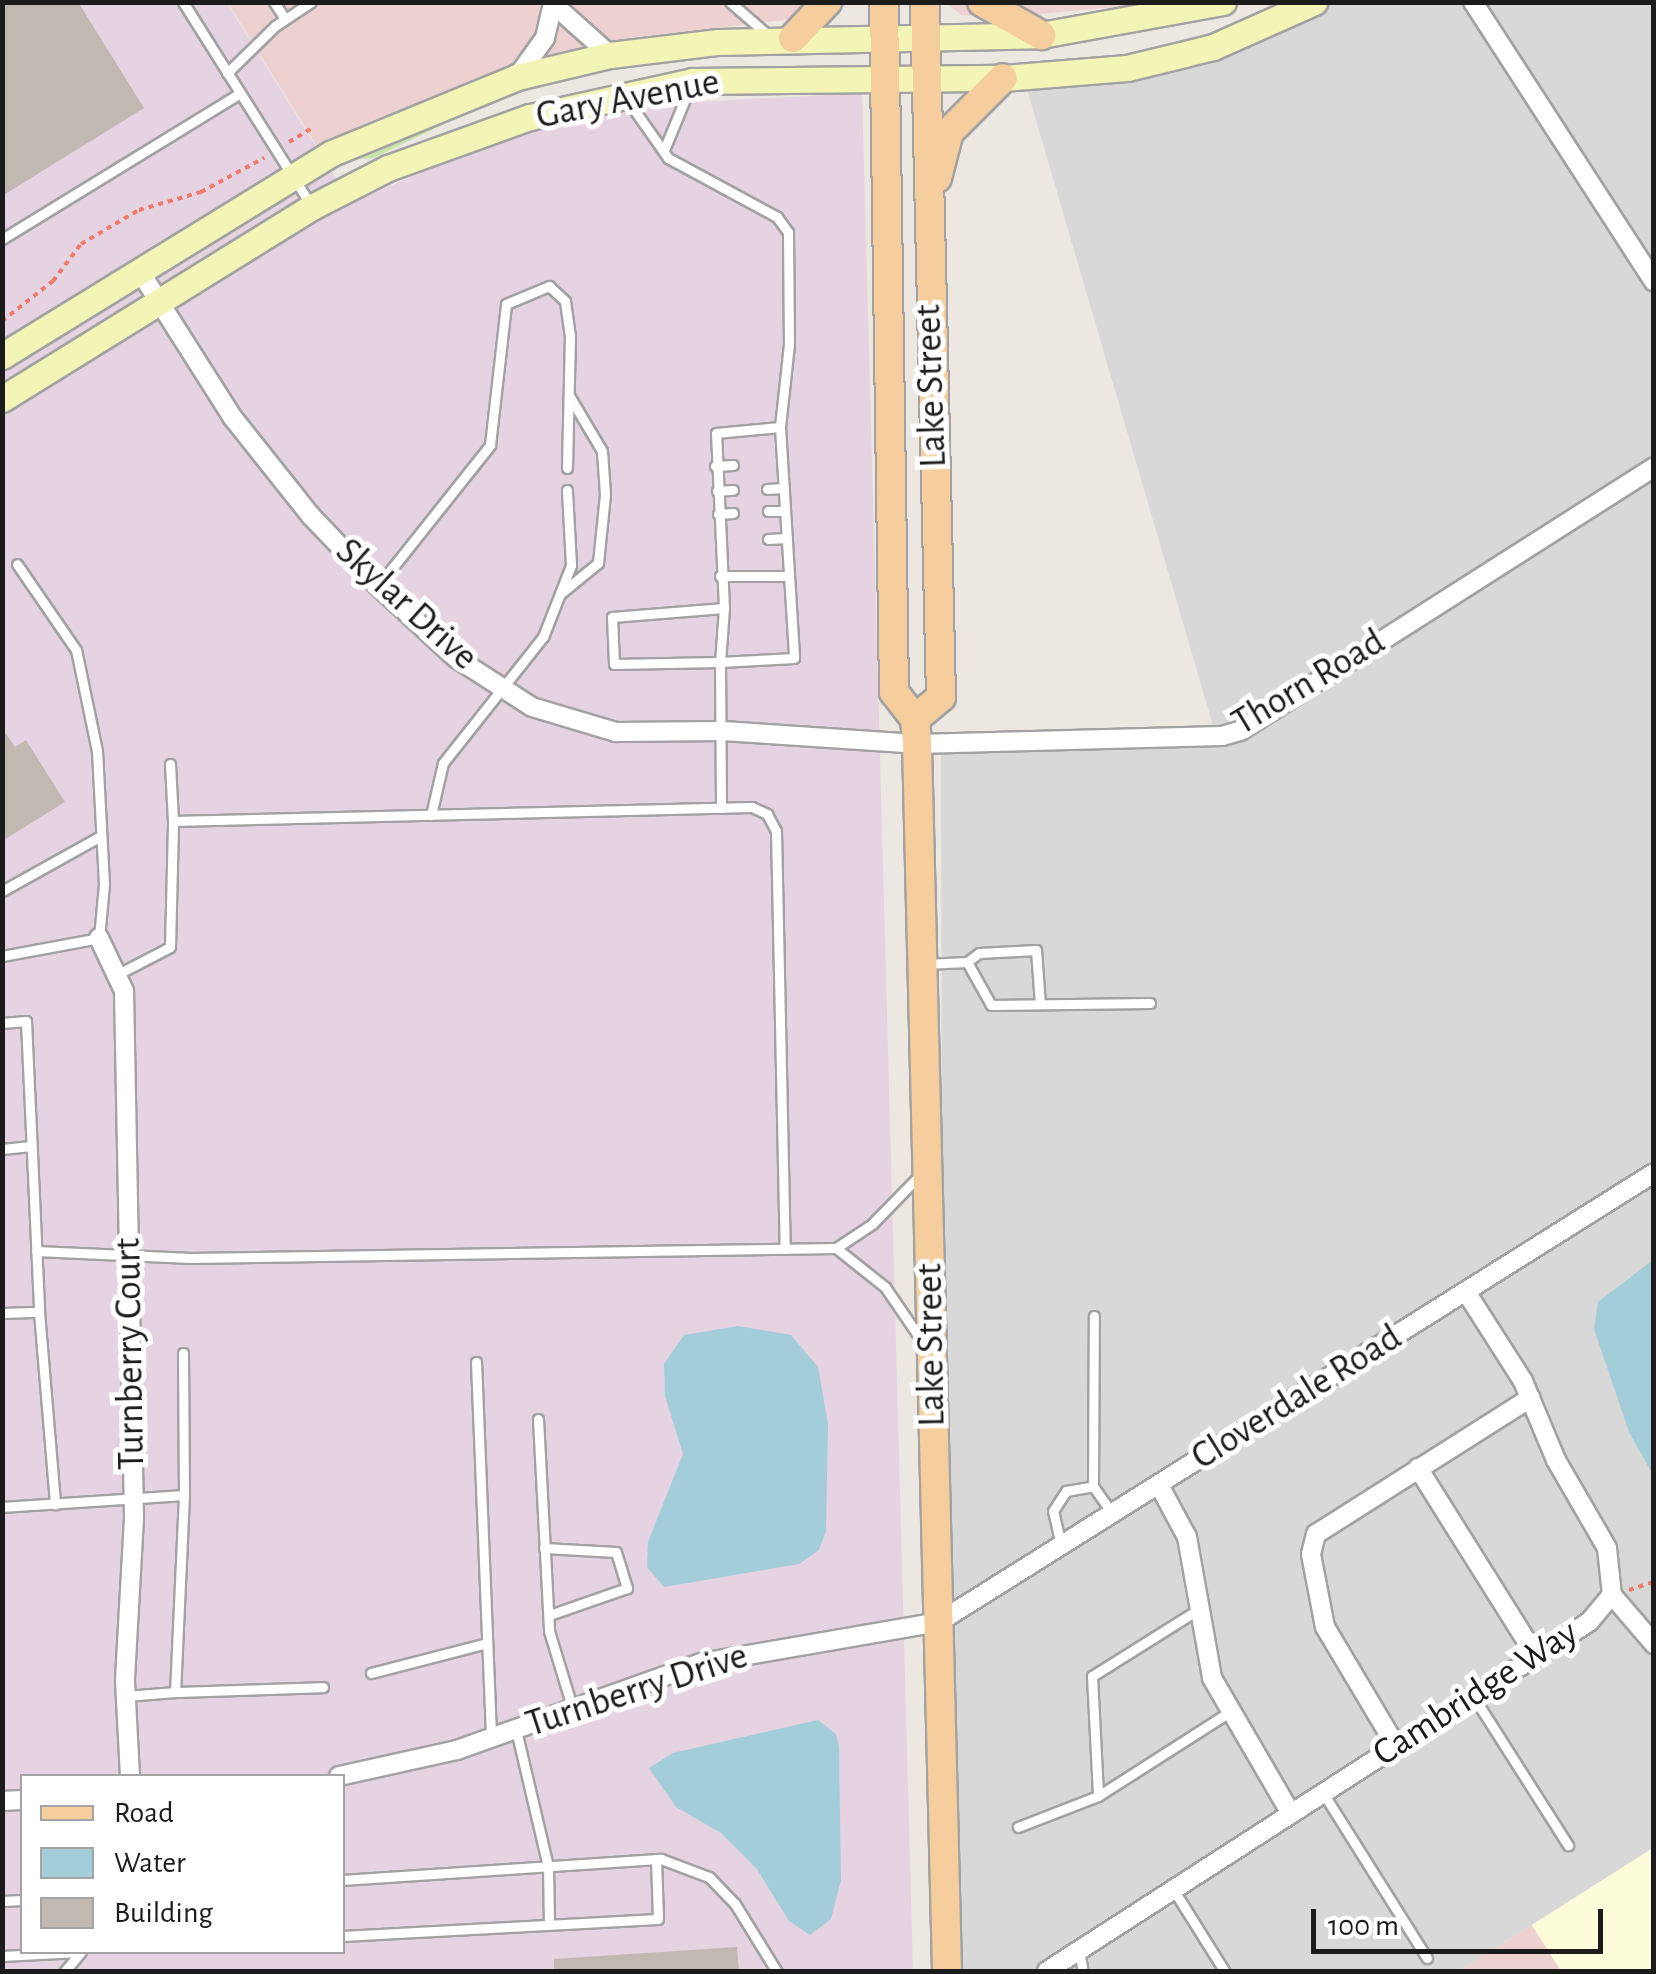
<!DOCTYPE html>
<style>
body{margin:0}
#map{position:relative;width:1656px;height:1974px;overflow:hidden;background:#ece8e1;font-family:"Alegreya Sans",sans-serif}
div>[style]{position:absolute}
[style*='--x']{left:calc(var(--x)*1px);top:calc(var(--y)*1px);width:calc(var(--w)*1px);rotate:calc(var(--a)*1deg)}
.residential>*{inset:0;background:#d9d8d8}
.commercial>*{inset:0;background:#edd1d1}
.industrial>*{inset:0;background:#e5d3e2}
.education>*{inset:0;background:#fdfcda}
.grass>*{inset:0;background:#c7e4a9}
.water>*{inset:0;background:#a3cdd8}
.building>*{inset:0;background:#c0b8b1}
.path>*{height:4px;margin-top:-2px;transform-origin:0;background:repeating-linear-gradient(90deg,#f1796d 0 5px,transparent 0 10px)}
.roads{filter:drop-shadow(2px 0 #a2a2a2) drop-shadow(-2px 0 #a2a2a2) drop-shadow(0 2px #a2a2a2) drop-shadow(0 -2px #a2a2a2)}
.service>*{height:9px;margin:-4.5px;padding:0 4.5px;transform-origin:4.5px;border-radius:4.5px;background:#fff}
.minor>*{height:18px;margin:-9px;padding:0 9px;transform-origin:9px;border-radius:9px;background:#fff}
.secondary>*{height:25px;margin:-12.5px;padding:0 12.5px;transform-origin:12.5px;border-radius:12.5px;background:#f3f5b6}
.primary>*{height:28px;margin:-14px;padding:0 14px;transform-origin:14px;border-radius:14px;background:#f6ce9d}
span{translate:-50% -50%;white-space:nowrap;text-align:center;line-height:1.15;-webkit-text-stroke:10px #fff;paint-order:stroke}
.street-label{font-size:38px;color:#1b1b1b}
.frame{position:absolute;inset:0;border:5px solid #1b1b1b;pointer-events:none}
.legend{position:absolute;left:20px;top:1774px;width:325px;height:180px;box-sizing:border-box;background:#fff;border:2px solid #a4a4a4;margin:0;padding:12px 18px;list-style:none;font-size:30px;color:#1b1b1b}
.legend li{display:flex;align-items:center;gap:20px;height:50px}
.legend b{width:50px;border:2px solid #a4a4a4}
.scale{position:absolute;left:1311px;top:1909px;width:292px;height:45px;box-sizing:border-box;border:5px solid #1b1b1b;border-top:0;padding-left:12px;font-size:30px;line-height:35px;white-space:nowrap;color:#1b1b1b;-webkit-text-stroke:8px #fff;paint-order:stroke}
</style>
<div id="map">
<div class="residential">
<i style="clip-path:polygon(1335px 3px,1653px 3px,1653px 1161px,943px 1610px,941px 747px,1219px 746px,1026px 86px)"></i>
<i style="clip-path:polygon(1653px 1180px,1653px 1848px,1459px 1971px,956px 1971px,946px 1625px)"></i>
</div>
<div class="commercial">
<i style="clip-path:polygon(228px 3px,851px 3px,827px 15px,627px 38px,500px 71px,360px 125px,318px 148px)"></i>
<i style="clip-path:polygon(946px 3px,1159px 3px,998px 18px,961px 15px)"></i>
<i style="clip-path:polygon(1532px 1925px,1561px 1971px,1459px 1971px)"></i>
</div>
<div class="industrial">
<i style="clip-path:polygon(evenodd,3px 3px,227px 3px,351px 203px,487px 144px,641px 105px,862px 93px,913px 1971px,3px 1972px,3px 3px,22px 1776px,342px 1776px,342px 1952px,22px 1952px,22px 1776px)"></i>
</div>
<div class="education">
<i style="clip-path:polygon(1653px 1848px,1653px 1971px,1561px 1971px,1532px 1925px)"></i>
</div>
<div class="grass">
<i style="clip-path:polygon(459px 110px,461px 116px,373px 158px,346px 160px)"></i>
</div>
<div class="water">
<i style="clip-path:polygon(1653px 1260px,1653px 1475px,1629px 1432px,1594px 1329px,1598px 1302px)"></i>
<i style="clip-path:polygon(738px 1326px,791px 1335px,818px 1367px,828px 1424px,826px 1531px,819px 1550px,799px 1564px,664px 1587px,647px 1567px,648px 1542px,683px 1454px,665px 1396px,664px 1364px,684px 1335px)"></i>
<i style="clip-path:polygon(818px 1720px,836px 1734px,839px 1747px,841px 1880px,831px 1919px,810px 1935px,789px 1921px,757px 1869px,721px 1833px,676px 1807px,649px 1768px,673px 1753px)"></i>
</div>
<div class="building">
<i style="clip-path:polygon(2px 2px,78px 2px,144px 108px,2px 196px)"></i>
<i style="clip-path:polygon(2px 728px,15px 747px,26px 740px,65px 802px,2px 841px)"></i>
<i style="clip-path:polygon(737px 1947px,739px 1972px,554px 1972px,554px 1959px)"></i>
</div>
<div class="path">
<i style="--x:289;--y:142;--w:27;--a:-31"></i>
<i style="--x:2;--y:321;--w:65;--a:-38.1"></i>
<i style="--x:53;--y:281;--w:46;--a:-52.9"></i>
<i style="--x:81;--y:244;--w:67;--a:-30.4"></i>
<i style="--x:139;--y:210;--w:65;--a:-16.2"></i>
<i style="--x:201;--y:192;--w:72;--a:-28.4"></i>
<i style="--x:1629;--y:1590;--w:26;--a:-18"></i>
</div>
<div class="roads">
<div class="service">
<i style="--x:183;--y:2;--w:240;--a:57.8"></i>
<i style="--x:274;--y:2;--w:20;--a:57"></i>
<i style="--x:730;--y:2;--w:49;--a:40.9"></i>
<i style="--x:227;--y:73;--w:67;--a:-44.4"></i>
<i style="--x:275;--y:26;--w:43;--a:-33.7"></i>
<i style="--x:628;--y:101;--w:70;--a:54.9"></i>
<i style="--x:668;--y:158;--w:124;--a:28.4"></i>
<i style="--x:777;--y:217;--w:19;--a:54"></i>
<i style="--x:788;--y:232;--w:112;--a:89.5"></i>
<i style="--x:789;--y:344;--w:83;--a:96.2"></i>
<i style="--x:780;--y:427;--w:231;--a:86.5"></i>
<i style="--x:794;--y:658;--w:74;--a:176.9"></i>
<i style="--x:720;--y:662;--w:146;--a:89.6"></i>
<i style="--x:664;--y:150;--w:68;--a:-67.6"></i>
<i style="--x:2;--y:239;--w:279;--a:-31.5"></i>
<i style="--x:715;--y:466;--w:18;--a:-3"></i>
<i style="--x:767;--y:489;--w:17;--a:-3"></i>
<i style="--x:717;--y:491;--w:16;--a:-4"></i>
<i style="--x:768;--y:511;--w:17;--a:0"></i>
<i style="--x:718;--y:514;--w:15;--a:-4"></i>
<i style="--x:768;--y:539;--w:19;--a:-3"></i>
<i style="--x:720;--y:576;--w:69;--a:0"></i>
<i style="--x:378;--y:586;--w:180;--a:-51.5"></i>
<i style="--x:490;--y:445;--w:142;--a:-83.5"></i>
<i style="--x:506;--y:304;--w:47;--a:-22.7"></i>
<i style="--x:549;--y:286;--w:22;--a:43"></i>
<i style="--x:565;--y:301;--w:34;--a:82"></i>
<i style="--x:570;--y:335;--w:133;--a:91.3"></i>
<i style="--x:560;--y:594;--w:49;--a:-39.2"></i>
<i style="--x:598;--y:563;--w:69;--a:-84.2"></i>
<i style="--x:605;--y:494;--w:43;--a:-94"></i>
<i style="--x:602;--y:451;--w:63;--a:-120.7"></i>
<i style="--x:724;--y:608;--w:54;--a:94.2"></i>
<i style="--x:720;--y:662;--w:106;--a:178.9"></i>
<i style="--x:614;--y:664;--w:47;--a:-92.4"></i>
<i style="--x:612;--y:617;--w:112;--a:-4.6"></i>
<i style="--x:724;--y:608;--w:175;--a:-92.6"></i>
<i style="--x:716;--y:433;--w:64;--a:-5.4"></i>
<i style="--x:170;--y:764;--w:57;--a:87"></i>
<i style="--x:431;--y:815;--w:53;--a:-77"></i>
<i style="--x:443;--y:763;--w:161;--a:-51.6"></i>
<i style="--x:543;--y:637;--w:77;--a:-68.7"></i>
<i style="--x:571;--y:565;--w:75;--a:-93.1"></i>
<i style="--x:2;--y:891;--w:113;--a:-29.1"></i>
<i style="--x:2;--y:956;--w:99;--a:-10.5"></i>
<i style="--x:99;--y:938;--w:54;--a:-84.7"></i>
<i style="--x:104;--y:884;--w:133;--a:-93"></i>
<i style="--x:97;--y:751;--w:103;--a:-101.7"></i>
<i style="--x:76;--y:650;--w:104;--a:-124.5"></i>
<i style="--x:967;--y:962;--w:15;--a:-37"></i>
<i style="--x:979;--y:953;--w:57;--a:-3"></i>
<i style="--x:1036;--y:950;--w:54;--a:85.8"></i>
<i style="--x:925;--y:964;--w:42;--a:-2.7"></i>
<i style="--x:967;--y:962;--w:49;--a:60.8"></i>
<i style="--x:991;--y:1005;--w:159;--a:-0.7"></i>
<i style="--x:120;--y:973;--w:56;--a:-27.5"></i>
<i style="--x:170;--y:947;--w:126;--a:-88.6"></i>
<i style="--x:173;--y:821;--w:579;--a:-1.39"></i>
<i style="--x:752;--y:807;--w:17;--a:25"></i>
<i style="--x:767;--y:814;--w:19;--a:62"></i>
<i style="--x:776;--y:831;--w:418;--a:88.8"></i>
<i style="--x:2;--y:1023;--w:24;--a:-5"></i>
<i style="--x:26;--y:1021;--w:291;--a:87.4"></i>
<i style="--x:2;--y:1149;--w:29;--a:-6"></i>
<i style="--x:836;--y:1248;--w:43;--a:-33.7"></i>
<i style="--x:872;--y:1224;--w:69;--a:-45.6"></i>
<i style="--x:36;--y:1251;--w:155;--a:2.6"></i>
<i style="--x:191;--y:1258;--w:645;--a:-0.89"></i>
<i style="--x:836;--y:1248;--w:63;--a:38.5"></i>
<i style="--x:885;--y:1287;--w:69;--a:55.6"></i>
<i style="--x:2;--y:1313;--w:37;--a:-2"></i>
<i style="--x:39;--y:1312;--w:193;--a:85.2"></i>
<i style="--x:183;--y:1353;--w:142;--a:89.6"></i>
<i style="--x:476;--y:1362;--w:375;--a:87.7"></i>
<i style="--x:538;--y:1419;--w:212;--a:87"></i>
<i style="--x:549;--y:1631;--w:83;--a:73.1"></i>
<i style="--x:1093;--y:1486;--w:170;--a:-89.7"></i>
<i style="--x:2;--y:1507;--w:182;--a:-3.8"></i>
<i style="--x:184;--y:1495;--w:197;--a:92.6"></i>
<i style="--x:175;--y:1692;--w:49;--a:175.3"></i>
<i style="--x:1061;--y:1545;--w:35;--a:-103"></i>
<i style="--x:1053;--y:1511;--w:24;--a:-57"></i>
<i style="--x:1066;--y:1491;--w:27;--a:-10"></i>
<i style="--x:1093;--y:1486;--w:33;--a:55"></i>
<i style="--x:544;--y:1548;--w:72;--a:3.2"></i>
<i style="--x:616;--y:1552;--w:38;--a:73"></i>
<i style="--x:627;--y:1588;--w:83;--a:160.9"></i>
<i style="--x:1199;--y:1609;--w:126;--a:147.9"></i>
<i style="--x:1092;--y:1676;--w:120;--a:87.1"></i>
<i style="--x:1098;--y:1796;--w:158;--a:-32.6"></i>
<i style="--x:371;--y:1673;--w:120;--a:-14.5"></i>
<i style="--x:175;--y:1692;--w:148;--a:-1.9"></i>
<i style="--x:1473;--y:1696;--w:177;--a:57.5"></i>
<i style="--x:516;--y:1730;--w:140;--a:76.8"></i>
<i style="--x:548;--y:1866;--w:59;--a:89"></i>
<i style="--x:1323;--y:1793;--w:195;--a:57.8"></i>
<i style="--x:1018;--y:1827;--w:86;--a:-21.2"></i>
<i style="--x:342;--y:1880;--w:320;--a:-3.8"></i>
<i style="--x:661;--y:1859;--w:51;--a:20.6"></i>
<i style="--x:709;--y:1877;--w:37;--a:46"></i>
<i style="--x:735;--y:1904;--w:80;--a:58.3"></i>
<i style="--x:1173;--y:1889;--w:98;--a:57.9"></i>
<i style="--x:2;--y:1901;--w:20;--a:-3"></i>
<i style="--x:342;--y:1936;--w:316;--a:-3.1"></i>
<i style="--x:658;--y:1919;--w:60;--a:-91.9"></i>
<i style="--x:1079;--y:1950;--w:22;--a:80"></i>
<i style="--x:2;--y:1956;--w:77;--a:-3"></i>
<i style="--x:64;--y:1972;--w:26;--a:-50"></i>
</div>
<div class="minor">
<i style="--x:1473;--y:2;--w:333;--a:57.1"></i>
<i style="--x:553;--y:4;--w:76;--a:41.8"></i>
<i style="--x:517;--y:77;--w:48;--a:-54.3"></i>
<i style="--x:545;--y:38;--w:37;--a:-77"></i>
<i style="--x:139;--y:270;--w:175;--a:57.6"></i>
<i style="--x:233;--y:418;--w:125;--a:51.5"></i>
<i style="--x:311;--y:516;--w:97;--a:46.3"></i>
<i style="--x:378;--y:586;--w:106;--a:42.7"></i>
<i style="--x:456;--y:658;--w:90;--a:32.8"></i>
<i style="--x:532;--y:707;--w:88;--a:16.6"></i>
<i style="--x:616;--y:732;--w:107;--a:-0.5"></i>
<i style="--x:723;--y:731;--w:194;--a:3.8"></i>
<i style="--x:917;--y:744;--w:305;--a:-1.5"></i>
<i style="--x:1222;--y:736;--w:19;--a:-16"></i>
<i style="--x:1240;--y:731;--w:491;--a:-32.5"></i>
<i style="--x:99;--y:938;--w:59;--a:64.7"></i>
<i style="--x:124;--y:991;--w:527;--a:88.91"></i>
<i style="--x:134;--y:1518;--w:163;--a:93.2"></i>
<i style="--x:125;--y:1681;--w:95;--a:87"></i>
<i style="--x:1418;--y:1468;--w:222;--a:57.9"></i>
<i style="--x:1159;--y:1485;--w:59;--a:61.7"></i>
<i style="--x:1187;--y:1537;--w:143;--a:79.9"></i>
<i style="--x:1212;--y:1678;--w:157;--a:59.8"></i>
<i style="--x:1612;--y:1595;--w:65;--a:49.4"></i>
<i style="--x:1396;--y:1746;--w:139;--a:-120.8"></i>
<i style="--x:1325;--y:1627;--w:74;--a:-100.9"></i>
<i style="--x:1311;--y:1554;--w:21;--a:-76"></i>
<i style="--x:1316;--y:1534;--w:254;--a:-32.4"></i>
<i style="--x:339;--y:1776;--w:121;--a:-12.4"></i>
<i style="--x:457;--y:1750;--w:259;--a:-19.6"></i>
<i style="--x:701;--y:1663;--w:242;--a:-9.8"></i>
<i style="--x:939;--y:1622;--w:844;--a:-32.13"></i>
<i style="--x:2;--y:1801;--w:20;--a:-3"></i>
<i style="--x:1047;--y:1971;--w:645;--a:-32.78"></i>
<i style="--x:1589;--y:1622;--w:35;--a:-50"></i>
<i style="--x:1612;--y:1595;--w:47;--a:-96.1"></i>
<i style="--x:1607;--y:1548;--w:102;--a:-120.1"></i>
<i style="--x:1556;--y:1460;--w:86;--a:-112.7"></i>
<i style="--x:1523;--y:1381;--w:106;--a:-122.6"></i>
</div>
<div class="secondary">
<i style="--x:2;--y:356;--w:387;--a:-31.6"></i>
<i style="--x:332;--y:153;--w:200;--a:-22.3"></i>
<i style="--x:517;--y:77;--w:96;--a:-13.3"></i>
<i style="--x:610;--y:55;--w:109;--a:-6.9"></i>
<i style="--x:718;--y:42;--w:323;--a:-1.2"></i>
<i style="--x:1041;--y:35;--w:185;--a:-10.3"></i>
<i style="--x:2;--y:399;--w:365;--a:-31.8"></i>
<i style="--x:312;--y:207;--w:85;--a:-27.2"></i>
<i style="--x:388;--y:168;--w:151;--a:-19.8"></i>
<i style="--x:530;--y:117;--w:166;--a:-12.5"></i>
<i style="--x:692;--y:81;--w:311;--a:-0.6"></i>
<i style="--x:1003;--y:78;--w:124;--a:-4.6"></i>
<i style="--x:1127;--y:68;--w:89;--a:-13.7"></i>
<i style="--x:1213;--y:47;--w:111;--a:-24"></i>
</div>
<div class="primary">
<i style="--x:884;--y:2;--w:690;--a:89.17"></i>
<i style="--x:894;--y:692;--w:34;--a:52"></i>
<i style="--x:915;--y:719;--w:25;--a:85"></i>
<i style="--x:917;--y:744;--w:1228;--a:88.6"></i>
<i style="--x:982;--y:2;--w:68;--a:29.2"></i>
<i style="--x:793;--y:38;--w:50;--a:-46.6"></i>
<i style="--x:937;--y:178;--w:48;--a:-75.4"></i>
<i style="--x:949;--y:132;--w:76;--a:-45"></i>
<i style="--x:915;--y:719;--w:34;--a:-40"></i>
<i style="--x:941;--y:697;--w:695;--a:-91.32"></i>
</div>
</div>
<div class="street-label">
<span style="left:628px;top:100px;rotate:-11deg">Gary Avenue</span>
<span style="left:932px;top:386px;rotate:-92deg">Lake Street</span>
<span style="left:406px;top:605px;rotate:42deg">Skylar Drive</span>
<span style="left:1309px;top:683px;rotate:-31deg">Thorn Road</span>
<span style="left:932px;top:1345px;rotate:-91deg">Lake Street</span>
<span style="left:131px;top:1354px;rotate:-91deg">Turnberry Court</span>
<span style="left:1297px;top:1398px;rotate:-32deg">Cloverdale Road</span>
<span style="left:637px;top:1691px;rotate:-18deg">Turnberry Drive</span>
<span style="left:1476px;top:1694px;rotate:-33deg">Cambridge Way</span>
</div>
<div class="frame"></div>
<ul class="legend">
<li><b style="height:12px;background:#f6ce9d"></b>Road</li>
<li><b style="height:28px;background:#a3cdd8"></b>Water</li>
<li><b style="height:28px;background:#c0b8b1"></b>Building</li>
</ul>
<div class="scale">100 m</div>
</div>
